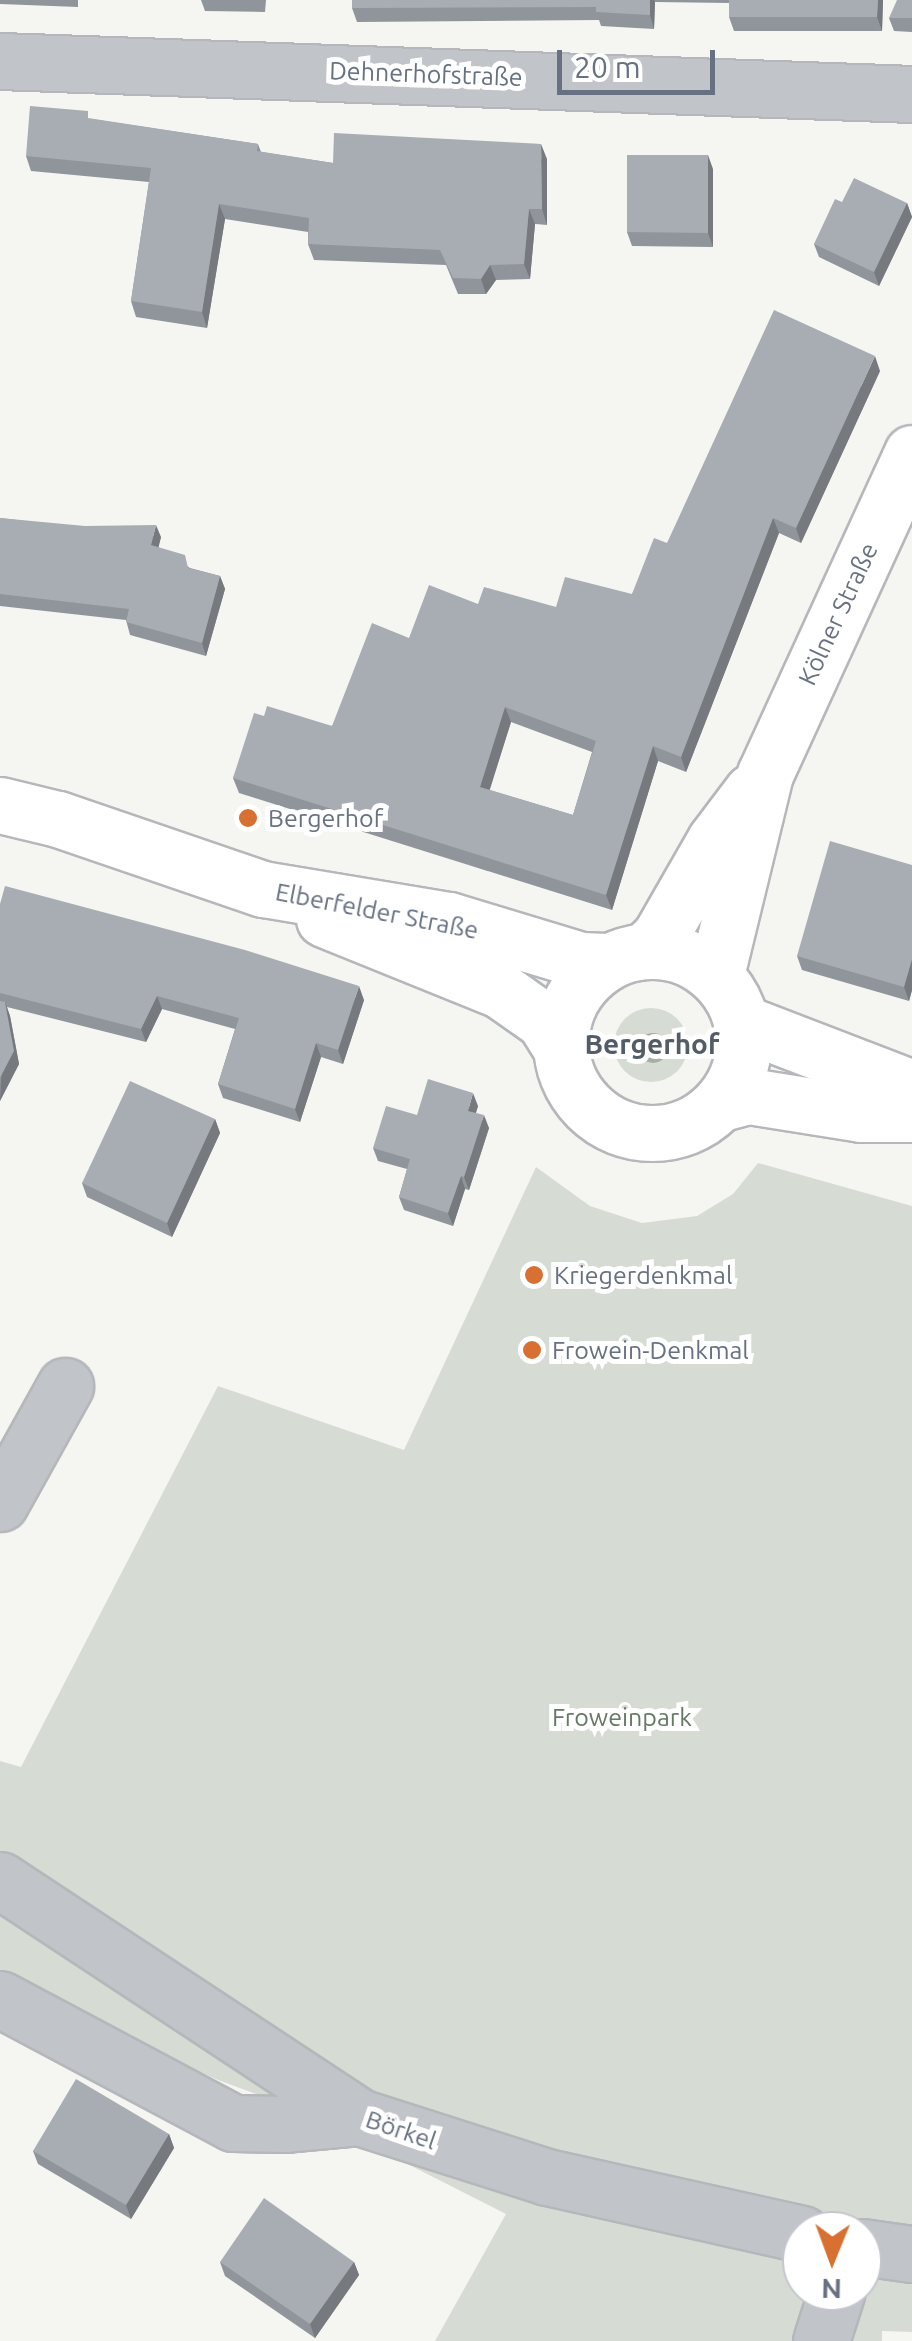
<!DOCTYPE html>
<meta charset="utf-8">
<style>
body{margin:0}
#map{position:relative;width:912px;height:2341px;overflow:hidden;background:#f5f6f2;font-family:Ubuntu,sans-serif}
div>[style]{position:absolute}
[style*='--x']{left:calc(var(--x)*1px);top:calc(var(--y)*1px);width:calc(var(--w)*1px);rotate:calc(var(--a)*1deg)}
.green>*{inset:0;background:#d6dcd4}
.round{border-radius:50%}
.roads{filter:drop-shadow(2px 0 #b5b7bb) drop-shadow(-2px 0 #b5b7bb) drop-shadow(0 2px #b5b7bb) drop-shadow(0 -2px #b5b7bb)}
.minor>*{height:55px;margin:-27.5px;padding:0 27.5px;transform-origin:27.5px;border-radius:27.5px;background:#c1c4c8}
.major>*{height:55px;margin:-27.5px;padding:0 27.5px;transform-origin:27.5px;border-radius:27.5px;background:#fff}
.major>.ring{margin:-27.5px;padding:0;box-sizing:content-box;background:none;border:55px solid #fff;border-radius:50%}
.trees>*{width:30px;height:30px;margin:-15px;border-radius:50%;background:#a6b1a4}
.wall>*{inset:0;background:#90959b}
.shaded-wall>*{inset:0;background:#76797e}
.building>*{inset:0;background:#a8adb4}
.dots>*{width:28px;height:28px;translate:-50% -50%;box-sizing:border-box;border:5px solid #fff;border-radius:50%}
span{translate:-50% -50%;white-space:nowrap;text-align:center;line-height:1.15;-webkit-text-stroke:10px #fff;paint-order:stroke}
.street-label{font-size:25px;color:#677181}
.poi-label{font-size:25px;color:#677181}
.left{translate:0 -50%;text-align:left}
.park-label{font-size:25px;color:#667965}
.neighbourhood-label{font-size:28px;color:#545c67;font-weight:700}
.north{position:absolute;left:782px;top:2211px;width:100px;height:100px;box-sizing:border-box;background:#fff;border:2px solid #c2c6cd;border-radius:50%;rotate:181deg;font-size:28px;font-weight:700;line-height:40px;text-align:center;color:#677181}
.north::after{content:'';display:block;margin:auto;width:35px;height:45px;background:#d77031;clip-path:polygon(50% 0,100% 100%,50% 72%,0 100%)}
.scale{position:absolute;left:557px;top:50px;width:158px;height:45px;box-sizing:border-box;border:5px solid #677181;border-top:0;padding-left:12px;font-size:30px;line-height:35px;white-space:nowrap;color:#677181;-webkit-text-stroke:8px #fff;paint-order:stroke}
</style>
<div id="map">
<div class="green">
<i class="round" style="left:614px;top:1008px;width:74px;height:74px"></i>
<i style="clip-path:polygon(evenodd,758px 1163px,912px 1206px,912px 2332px,882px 2331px,882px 2341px,435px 2341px,506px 2214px,307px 2113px,218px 2080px,0 1980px,0 1761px,21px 1767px,218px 1386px,404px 1450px,536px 1167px,590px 1206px,642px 1223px,697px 1216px,733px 1194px,758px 1163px,802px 2231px,862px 2231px,862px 2291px,802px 2291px,802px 2231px)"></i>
</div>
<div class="roads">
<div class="minor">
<i style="--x:0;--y:61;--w:913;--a:2.07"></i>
<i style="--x:0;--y:1503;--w:134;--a:-60.9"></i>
<i style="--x:0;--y:1880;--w:430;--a:33.4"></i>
<i style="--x:359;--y:2117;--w:197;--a:17.7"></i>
<i style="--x:547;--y:2177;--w:261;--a:12.6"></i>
<i style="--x:0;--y:1999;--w:264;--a:28"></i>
<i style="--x:233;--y:2123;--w:53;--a:1.1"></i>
<i style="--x:286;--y:2124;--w:73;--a:-5.5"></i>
<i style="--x:862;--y:2247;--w:50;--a:8"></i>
<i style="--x:821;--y:2341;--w:52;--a:-72.3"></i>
</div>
<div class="major">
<i style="--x:0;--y:805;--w:60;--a:13.6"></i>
<i style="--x:58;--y:819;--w:217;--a:18.9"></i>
<i style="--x:263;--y:889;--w:189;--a:9.5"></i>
<i style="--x:449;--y:920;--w:138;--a:16.9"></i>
<i style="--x:581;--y:960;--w:26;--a:2"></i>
<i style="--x:324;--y:919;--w:190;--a:22"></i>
<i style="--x:500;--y:990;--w:54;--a:35.2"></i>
<i style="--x:544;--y:1021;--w:31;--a:58"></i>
<i style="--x:646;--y:950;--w:20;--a:-45"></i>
<i style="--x:660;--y:936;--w:111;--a:-60.2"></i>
<i style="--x:715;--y:840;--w:61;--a:-52.9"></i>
<i class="ring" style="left:561px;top:951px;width:127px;height:127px"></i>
<i style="--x:716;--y:975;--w:207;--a:-76.3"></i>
<i style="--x:765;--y:774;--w:353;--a:-65.4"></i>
<i style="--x:743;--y:1023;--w:181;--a:21"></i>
<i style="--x:722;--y:1103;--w:28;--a:-15"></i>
<i style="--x:749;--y:1096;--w:113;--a:9.1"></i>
<i style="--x:861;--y:1114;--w:51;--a:0"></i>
</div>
</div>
<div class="trees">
<i style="left:653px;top:1048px"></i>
</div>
<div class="wall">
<i style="clip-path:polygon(0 0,78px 0,78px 7px,0 4px)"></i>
<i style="clip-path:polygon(201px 0,266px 0,265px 12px,205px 11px)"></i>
<i style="clip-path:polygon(352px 0,883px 0,882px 31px,734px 31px,729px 17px,729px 3px,655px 2px,654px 29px,601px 26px,599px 20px,357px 22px,352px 8px)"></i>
<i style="clip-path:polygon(912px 0,912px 32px,894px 31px,889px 18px)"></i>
<i style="clip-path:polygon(91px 119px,258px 144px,261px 152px,333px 163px,547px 159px,547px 225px,535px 224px,530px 279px,496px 280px,486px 294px,458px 294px,446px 265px,314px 260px,308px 244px,308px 232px,225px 219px,207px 328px,136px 317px,131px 301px,149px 182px,31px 171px,26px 156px)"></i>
<i style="clip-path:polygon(713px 169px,713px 247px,632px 246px,627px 232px)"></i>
<i style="clip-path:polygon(907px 203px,912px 217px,879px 286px,819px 257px,814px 244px)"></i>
<i style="clip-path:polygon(evenodd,880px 371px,801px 543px,779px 533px,686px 772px,658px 761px,612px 910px,239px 793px,233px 778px,264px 716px,332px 726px,409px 638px,478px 604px,556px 607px,632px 594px,667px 543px,880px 371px,511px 722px,592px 752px,573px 815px,489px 790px,511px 722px)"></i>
<i style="clip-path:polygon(0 518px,161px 537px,158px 547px,190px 568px,220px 576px,225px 589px,206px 656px,130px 635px,126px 620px,0 606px)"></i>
<i style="clip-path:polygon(912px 865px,912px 990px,909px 1001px,802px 970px,797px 956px)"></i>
<i style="clip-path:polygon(0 904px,364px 1000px,343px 1064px,321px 1057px,300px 1122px,223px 1098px,218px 1084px,235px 1029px,162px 1009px,146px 1042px,7px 1007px,10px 1016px,19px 1064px,0 1101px)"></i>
<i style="clip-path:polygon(478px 1106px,476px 1113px,489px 1128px,469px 1190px,465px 1189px,453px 1226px,404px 1210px,399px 1197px,407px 1169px,378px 1161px,373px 1148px,417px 1115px)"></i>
<i style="clip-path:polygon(215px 1119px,220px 1133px,172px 1237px,87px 1197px,82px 1183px)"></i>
<i style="clip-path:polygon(169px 2134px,174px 2148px,131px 2219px,38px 2164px,33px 2151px)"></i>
<i style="clip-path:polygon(220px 2262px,354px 2262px,359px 2275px,315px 2338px,225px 2276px)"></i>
</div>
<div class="shaded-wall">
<i style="clip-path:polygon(650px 0,654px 0,655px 2px,654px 29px,650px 15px)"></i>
<i style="clip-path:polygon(878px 0,883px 0,882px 31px,877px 17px)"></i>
<i style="clip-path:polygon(541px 144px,547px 159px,547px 225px,542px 209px)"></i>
<i style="clip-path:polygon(708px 155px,713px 169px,713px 247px,708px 233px)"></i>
<i style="clip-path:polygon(907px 203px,912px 217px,879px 286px,874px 272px)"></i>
<i style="clip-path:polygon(219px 204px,225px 219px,207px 328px,202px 312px)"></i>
<i style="clip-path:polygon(529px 209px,535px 224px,530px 279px,524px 264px)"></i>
<i style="clip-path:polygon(490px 265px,496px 280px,486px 294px,481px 279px)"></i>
<i style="clip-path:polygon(875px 356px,880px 371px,801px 543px,796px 528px)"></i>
<i style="clip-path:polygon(773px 518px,779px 533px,686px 772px,681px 757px)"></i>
<i style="clip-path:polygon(156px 525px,161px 537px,156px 558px,151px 545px)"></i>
<i style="clip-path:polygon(220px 576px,225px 589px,206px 656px,202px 643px)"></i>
<i style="clip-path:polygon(505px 707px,511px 722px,486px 802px,480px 787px)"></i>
<i style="clip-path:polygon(653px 746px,658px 761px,612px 910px,606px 895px)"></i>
<i style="clip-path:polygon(912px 959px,912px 990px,909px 1001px,904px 987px)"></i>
<i style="clip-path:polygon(359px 986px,364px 1000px,343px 1064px,338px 1050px)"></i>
<i style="clip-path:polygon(157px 996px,162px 1009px,146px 1042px,141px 1029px)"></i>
<i style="clip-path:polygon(5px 1002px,10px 1016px,19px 1064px,0 1101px)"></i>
<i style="clip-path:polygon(316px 1043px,321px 1057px,300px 1122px,295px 1109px)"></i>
<i style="clip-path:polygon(473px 1093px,478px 1106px,472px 1124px,468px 1111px)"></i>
<i style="clip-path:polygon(484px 1115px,489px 1128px,469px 1190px,464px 1177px)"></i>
<i style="clip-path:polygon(215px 1119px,220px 1133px,172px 1237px,167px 1223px)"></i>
<i style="clip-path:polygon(461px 1176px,465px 1189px,453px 1226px,448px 1213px)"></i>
<i style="clip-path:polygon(169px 2134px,174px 2148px,131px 2219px,126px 2205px)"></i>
<i style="clip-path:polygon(354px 2262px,359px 2275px,315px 2338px,310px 2324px)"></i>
</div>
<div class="building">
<i style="clip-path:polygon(352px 0,650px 0,650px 15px,596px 12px,596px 7px,352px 8px)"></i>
<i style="clip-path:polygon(729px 0,878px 0,877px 17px,729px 17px)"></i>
<i style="clip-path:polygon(897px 0,912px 0,912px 18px,889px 18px)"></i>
<i style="clip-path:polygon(30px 106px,88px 111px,88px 118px,258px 144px,257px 151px,333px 163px,334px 133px,541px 144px,542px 209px,529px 209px,524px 264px,490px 265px,481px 279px,453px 278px,440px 250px,308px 244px,309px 218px,219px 204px,202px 312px,131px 301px,151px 168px,26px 156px)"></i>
<i style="clip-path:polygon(627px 155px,708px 155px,708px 233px,627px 232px)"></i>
<i style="clip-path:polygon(854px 178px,907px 203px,874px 272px,814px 244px,835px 199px,842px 202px)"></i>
<i style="clip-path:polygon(evenodd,774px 310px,875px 356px,796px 528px,773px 518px,681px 757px,653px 746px,606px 895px,233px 778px,254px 713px,264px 716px,267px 706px,332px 726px,372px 623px,409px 638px,429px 585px,478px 604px,484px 587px,556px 607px,565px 577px,632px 594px,654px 538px,667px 543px,774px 310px,505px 707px,596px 741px,573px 815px,480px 787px,505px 707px)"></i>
<i style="clip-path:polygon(0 518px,85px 526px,156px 525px,151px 545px,185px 555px,188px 568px,220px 576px,202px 643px,126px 622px,129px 609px,0 594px)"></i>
<i style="clip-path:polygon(830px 841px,912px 865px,912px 959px,904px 987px,797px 956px)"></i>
<i style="clip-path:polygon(5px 886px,245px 950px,359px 986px,338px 1050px,316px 1043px,295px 1109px,218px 1084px,239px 1018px,157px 996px,141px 1029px,0 993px,0 904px)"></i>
<i style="clip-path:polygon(0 1001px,5px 1002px,14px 1051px,0 1078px)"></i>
<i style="clip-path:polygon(428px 1079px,473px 1093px,468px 1111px,484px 1115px,464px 1177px,461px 1176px,448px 1213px,399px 1197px,410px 1159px,373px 1148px,386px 1106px,417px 1115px)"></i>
<i style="clip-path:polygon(130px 1081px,215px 1119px,167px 1223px,82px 1183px)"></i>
<i style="clip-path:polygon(76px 2079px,169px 2134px,126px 2205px,33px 2151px)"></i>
<i style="clip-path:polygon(264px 2198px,354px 2262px,310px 2324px,220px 2262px)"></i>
</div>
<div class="dots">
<i style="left:248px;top:818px;background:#d77031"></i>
<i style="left:534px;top:1275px;background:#d77031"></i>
<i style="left:532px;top:1350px;background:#d77031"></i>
</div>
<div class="street-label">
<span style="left:426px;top:74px;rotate:2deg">Dehnerhofstraße</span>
<span style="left:838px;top:614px;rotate:-65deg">Kölner Straße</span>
<span style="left:377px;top:911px;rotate:11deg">Elberfelder Straße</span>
<span style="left:401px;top:2130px;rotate:19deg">Börkel</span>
</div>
<div class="poi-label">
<span class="left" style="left:268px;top:818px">Bergerhof</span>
<span class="left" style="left:554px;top:1275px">Kriegerdenkmal</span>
<span class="left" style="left:552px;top:1350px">Frowein-Denkmal</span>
</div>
<div class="park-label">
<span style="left:622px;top:1717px">Froweinpark</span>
</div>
<div class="neighbourhood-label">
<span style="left:652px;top:1044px">Bergerhof</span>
</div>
<div class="north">N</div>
<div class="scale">20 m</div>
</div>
